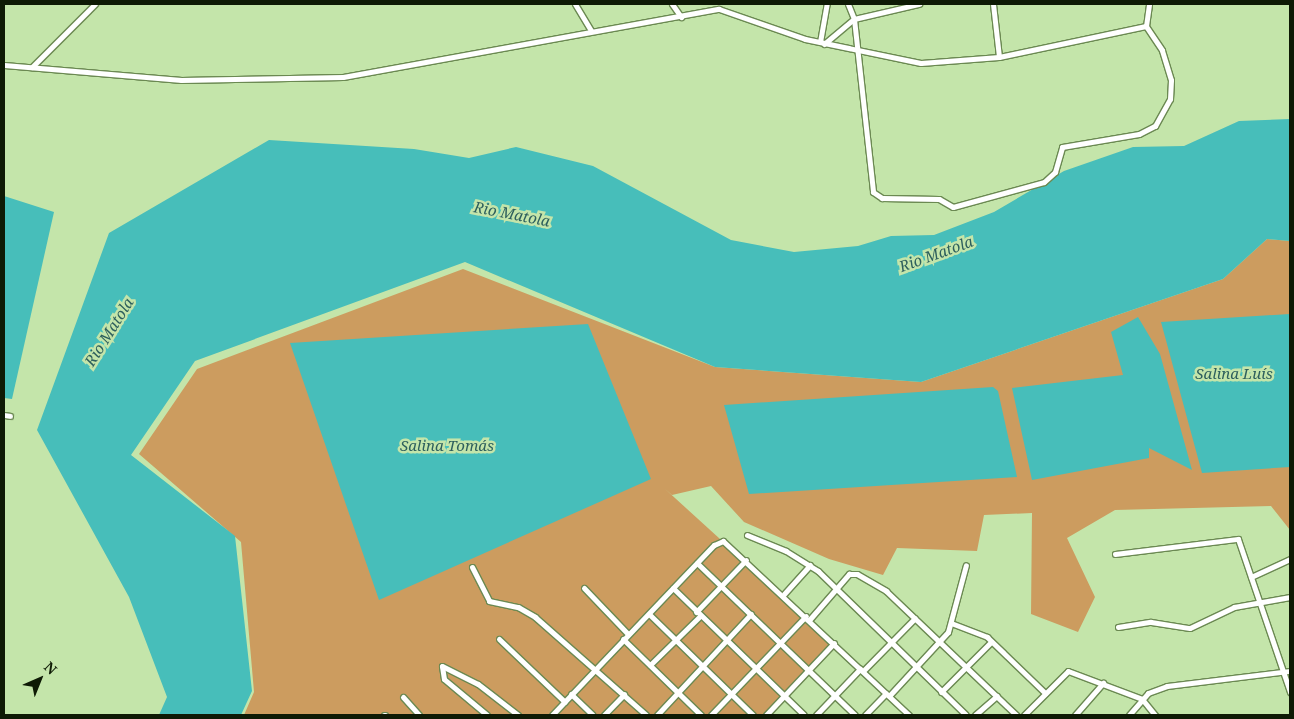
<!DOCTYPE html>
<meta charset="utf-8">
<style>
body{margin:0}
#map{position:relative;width:1294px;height:719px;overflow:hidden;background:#c4e5aa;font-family:"Noto Serif",serif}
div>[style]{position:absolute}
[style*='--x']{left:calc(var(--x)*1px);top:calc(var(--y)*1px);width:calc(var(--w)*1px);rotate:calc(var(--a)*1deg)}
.green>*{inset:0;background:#cc9c5f}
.water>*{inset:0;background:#47beba}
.roads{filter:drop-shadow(1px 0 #6b8952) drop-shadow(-1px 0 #6b8952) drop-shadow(0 1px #6b8952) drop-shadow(0 -1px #6b8952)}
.street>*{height:5px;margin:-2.5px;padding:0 2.5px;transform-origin:2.5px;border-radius:2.5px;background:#fff}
span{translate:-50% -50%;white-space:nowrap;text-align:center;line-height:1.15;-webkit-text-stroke:5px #c4e5aa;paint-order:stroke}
.water-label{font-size:15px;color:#2d5f5d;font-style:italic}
.frame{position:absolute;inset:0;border:5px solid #0e1a05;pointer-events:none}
.north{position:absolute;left:15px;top:654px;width:50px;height:50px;-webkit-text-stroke:4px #c4e5aa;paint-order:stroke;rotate:44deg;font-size:14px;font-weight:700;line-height:20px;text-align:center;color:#0e1a05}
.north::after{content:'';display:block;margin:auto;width:18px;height:22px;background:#0e1a05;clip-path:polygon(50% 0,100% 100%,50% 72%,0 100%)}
</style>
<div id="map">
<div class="green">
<i style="clip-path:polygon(1267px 239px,1290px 241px,1290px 530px,1271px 506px,1115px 510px,1067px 538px,1095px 597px,1078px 632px,1031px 614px,1032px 513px,984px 515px,977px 551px,897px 548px,883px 575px,829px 559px,744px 522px,711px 486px,672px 495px,664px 488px,833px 642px,766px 715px,244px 715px,254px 692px,241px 542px,139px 454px,197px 369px,463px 269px,715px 367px,921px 382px,1223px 279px)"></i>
</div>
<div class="water">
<i style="clip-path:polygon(1290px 119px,1290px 241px,1267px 239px,1223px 279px,921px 382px,715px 367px,465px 262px,195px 361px,131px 455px,235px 536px,252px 691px,241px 715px,159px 715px,167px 697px,129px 597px,37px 430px,109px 233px,269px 140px,414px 149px,469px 158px,516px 147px,593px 166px,731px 240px,794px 252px,858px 246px,891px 236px,934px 235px,994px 212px,1064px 171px,1133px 147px,1184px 146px,1239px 121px)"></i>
<i style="clip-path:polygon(4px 196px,54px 212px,12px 399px,4px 398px)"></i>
<i style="clip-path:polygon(1290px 314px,1290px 467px,1202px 473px,1161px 322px)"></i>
<i style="clip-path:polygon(1138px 317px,1160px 354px,1192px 470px,1149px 448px,1149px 458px,1032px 480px,1012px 388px,1123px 375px,1111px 332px)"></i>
<i style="clip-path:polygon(588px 324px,651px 479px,379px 600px,290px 343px)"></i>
<i style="clip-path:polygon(993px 387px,998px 391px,1017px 477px,749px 494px,724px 405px)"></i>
</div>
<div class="roads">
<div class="street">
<i style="--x:575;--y:4;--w:31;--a:59"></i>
<i style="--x:672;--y:4;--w:16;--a:55"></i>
<i style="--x:848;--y:4;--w:16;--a:68"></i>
<i style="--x:854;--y:19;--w:174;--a:83.7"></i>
<i style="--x:873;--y:192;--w:11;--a:34"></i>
<i style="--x:882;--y:198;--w:57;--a:1"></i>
<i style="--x:939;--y:199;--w:16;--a:30"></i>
<i style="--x:953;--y:207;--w:94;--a:-15.4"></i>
<i style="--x:1044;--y:182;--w:15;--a:-42"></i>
<i style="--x:1055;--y:172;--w:26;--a:-74"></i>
<i style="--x:1062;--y:147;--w:78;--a:-9.6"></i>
<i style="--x:1139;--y:134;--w:18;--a:-27"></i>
<i style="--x:1155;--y:126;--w:31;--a:-61"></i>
<i style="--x:1170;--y:99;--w:19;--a:-87"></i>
<i style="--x:1171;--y:80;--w:31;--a:-107"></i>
<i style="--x:1162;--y:50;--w:29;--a:-124"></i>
<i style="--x:993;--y:4;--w:53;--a:83.5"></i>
<i style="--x:1146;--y:26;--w:22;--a:-82"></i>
<i style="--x:820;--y:42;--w:39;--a:-80"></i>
<i style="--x:824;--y:44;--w:39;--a:-40"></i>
<i style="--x:854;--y:19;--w:67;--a:-13"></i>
<i style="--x:4;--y:65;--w:178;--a:4.8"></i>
<i style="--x:181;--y:80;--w:162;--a:-1.1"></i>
<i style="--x:343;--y:77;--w:382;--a:-10.3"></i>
<i style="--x:719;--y:9;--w:91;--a:19.2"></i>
<i style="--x:805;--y:39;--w:118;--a:11.7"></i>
<i style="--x:921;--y:63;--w:78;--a:-4.4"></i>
<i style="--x:999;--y:57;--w:150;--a:-11.9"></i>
<i style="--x:32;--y:67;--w:89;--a:-45"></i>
<i style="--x:4;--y:415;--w:6;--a:9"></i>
<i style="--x:747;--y:535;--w:42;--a:22.3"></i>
<i style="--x:786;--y:551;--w:38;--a:32"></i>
<i style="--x:818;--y:571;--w:206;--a:44.2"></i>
<i style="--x:1115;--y:554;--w:124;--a:-7"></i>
<i style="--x:1238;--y:539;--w:162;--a:71.2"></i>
<i style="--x:697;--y:563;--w:219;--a:43.9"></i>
<i style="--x:472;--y:567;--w:38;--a:63"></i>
<i style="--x:489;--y:601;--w:30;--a:12"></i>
<i style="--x:518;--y:607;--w:20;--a:30"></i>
<i style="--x:535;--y:617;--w:148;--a:41.4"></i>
<i style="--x:1251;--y:577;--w:43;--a:-24.8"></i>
<i style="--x:584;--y:588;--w:64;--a:46.3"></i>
<i style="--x:673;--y:588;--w:182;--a:44.1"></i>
<i style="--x:784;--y:594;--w:39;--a:-48"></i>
<i style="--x:696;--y:612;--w:72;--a:-46.1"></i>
<i style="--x:649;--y:614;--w:145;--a:44.2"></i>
<i style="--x:810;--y:619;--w:60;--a:-49.1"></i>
<i style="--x:849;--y:574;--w:8;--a:0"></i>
<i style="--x:857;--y:574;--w:34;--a:30"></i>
<i style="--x:886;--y:591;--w:180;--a:43.6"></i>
<i style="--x:951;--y:623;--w:39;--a:21"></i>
<i style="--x:987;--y:637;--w:81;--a:44"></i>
<i style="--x:1118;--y:627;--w:33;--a:-9"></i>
<i style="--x:1151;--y:622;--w:39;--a:9"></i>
<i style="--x:1190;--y:628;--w:49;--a:-25.5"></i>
<i style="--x:1234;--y:607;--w:57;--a:-10.1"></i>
<i style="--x:499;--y:639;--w:91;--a:43.7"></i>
<i style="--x:623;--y:639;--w:109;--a:44.3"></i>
<i style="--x:650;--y:665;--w:70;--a:-44.4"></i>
<i style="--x:863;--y:671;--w:74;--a:-45.5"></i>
<i style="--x:941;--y:692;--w:71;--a:-45"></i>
<i style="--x:571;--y:694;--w:30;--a:44"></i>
<i style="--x:889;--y:696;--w:87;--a:-47.3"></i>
<i style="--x:948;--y:632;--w:69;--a:-75"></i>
<i style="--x:403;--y:697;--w:24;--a:48"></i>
<i style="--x:384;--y:715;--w:1;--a:0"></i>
<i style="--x:487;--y:715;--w:56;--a:-140.1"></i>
<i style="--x:444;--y:679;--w:13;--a:-99"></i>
<i style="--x:442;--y:666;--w:40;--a:26.6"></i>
<i style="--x:478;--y:684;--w:51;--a:37.8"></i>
<i style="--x:552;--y:715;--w:235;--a:-46.4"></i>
<i style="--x:714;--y:545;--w:10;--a:-24"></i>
<i style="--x:723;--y:541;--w:255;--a:43.1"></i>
<i style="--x:604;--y:715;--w:29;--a:-46"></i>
<i style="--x:657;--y:715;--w:138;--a:-47.1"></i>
<i style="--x:711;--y:715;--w:137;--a:-46.2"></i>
<i style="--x:766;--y:715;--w:99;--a:-46.6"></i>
<i style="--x:816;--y:715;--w:64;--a:-46.3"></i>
<i style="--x:865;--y:715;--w:30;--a:-46"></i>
<i style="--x:975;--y:715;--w:29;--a:-41"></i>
<i style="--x:1024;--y:715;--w:62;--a:-45"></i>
<i style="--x:1068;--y:671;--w:79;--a:20.7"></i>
<i style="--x:1142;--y:699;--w:21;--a:51"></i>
<i style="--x:1075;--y:715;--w:43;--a:-48.8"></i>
<i style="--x:1129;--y:715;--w:29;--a:-49"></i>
<i style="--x:1148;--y:693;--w:20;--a:-20"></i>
<i style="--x:1167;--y:686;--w:124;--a:-7"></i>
</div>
</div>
<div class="water-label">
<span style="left:512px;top:214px;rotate:11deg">Rio Matola</span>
<span style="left:936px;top:254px;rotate:-20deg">Rio Matola</span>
<span style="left:109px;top:332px;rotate:-58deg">Rio Matola</span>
<span style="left:1234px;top:374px">Salina Luís</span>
<span style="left:447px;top:446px">Salina Tomás</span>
</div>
<div class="frame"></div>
<div class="north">N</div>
</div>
